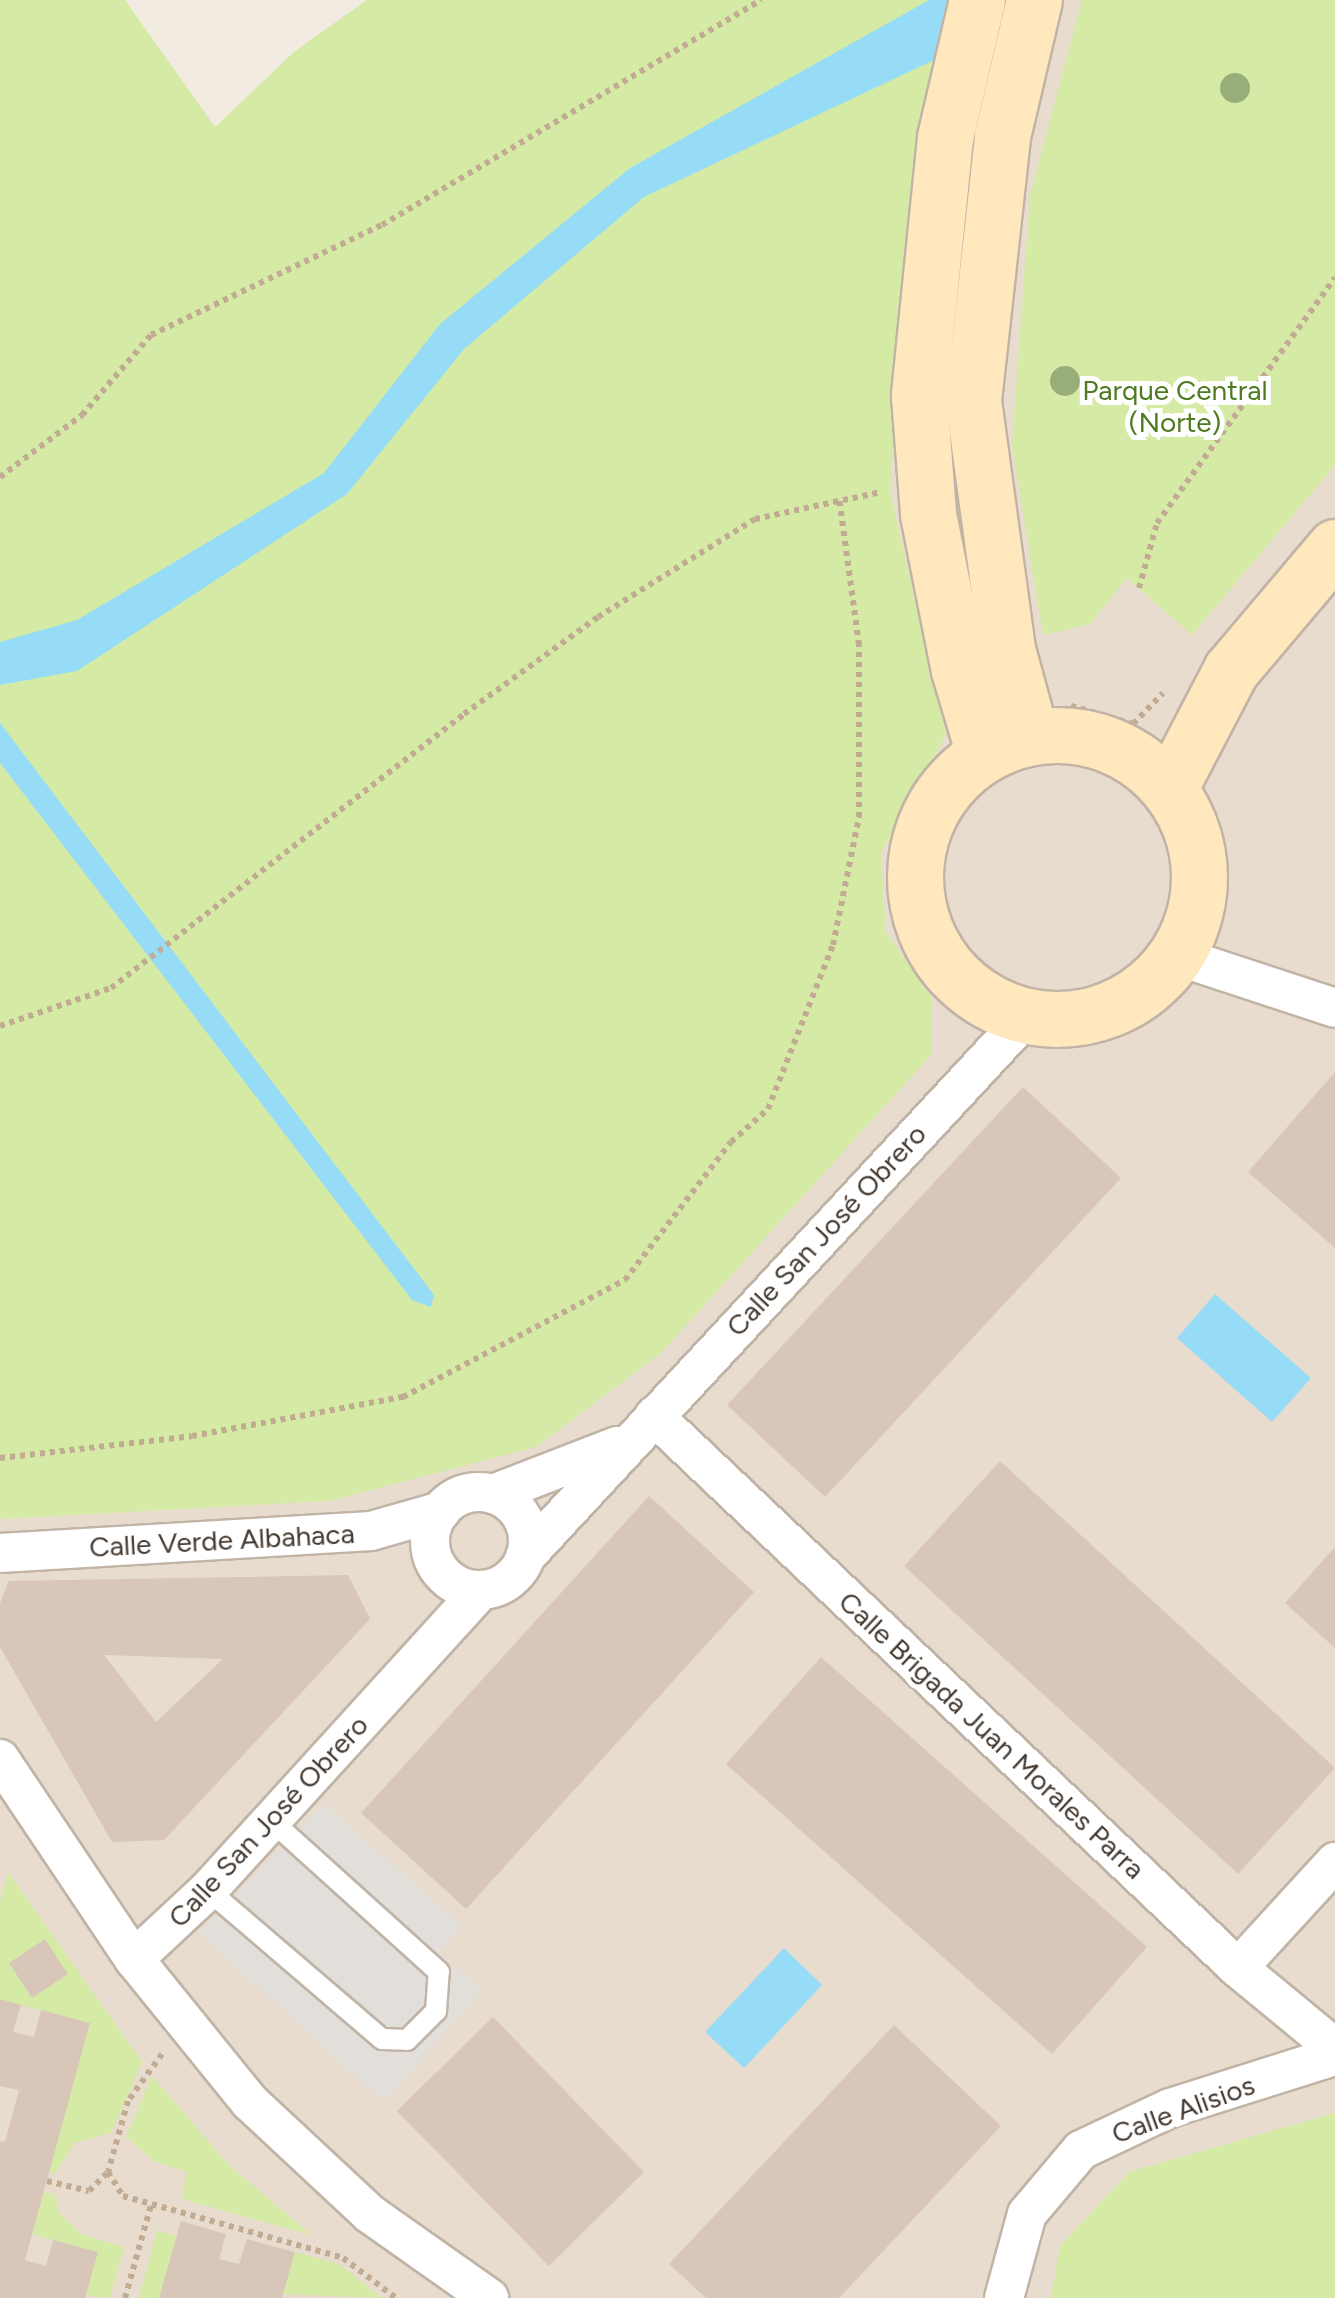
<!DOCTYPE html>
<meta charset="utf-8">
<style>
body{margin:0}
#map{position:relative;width:1335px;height:2298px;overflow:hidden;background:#f2ebe1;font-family:Figtree,sans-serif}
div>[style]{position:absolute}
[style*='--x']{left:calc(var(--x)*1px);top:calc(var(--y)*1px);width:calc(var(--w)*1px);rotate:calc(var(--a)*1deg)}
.residential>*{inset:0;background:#e7dcce}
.green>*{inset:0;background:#d5eba5}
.parking>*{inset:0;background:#e2deda}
.water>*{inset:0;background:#96dcf6}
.building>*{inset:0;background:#d8c7b8}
.path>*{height:6px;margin-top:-3px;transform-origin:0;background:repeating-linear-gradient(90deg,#c1ab93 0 5px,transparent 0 10px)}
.roads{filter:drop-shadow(2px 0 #c1b4a6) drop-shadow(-2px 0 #c1b4a6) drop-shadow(0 2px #c1b4a6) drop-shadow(0 -2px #c1b4a6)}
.lane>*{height:20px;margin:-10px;padding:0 10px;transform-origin:10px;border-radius:10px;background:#fff}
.street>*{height:38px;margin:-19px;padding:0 19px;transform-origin:19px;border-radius:19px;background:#fff}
.street>.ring{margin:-19px;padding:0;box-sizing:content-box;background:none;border:38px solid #fff;border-radius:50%}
.secondary>*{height:55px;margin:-27.5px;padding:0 27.5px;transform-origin:27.5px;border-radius:27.5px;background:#ffe7be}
.secondary>.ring{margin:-27.5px;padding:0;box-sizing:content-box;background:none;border:55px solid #ffe7be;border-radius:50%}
.trees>*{width:30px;height:30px;margin:-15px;border-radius:50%;background:#98ad77}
span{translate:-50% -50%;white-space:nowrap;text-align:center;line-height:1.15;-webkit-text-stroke:10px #fff;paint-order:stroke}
.park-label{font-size:28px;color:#4e7a20}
.street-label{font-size:28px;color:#443a31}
</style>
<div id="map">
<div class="residential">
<i style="clip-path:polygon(947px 0,1335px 0,1335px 2298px,0 2298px,0 1519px,329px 1501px,931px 996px,886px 932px,881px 853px,946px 735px,890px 491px,916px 142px)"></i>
</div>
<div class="green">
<i style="clip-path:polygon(0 0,125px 0,215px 127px,295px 51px,367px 0,947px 0,916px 142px,890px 491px,946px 735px,881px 853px,886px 932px,931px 996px,931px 1055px,661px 1353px,536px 1447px,329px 1501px,0 1519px)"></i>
<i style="clip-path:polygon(1082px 0,1335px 0,1335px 465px,1192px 635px,1127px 578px,1090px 624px,1043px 635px,1012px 445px,1030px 196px)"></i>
<i style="clip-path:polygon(8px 1872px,142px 2062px,111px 2133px,74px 2143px,55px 2174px,49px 2172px,89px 2024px,0 1999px,0 1902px)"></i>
<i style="clip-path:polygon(152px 2076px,228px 2164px,311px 2235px,182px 2199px,187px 2172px,154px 2161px,126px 2137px)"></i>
<i style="clip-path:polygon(1335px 2113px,1335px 2298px,1051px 2298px,1060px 2246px,1129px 2172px)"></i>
<i style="clip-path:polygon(44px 2192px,54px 2194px,59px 2213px,81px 2234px,124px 2247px,110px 2298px,86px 2295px,97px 2252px,32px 2234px)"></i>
<i style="clip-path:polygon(157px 2231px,176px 2236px,159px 2298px,139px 2298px)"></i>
<i style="clip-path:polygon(295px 2252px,339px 2264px,382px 2298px,283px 2294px)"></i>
</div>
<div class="parking">
<i style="clip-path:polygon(323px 1803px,462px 1926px,439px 1953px,481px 1991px,384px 2102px,199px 1933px)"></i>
</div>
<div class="water">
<i style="clip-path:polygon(929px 0,947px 0,934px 60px,644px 197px,464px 349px,347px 494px,77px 671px,0 685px,0 642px,77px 620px,324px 473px,440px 324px,630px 168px)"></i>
<i style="clip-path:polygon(0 723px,434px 1295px,431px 1307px,412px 1300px,0 763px)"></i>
<i style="clip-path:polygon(1215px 1294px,1311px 1378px,1272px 1422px,1177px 1338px)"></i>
<i style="clip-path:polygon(784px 1948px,822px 1985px,744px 2068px,705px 2032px)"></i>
</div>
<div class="building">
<i style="clip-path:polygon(1335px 1072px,1335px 1248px,1248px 1172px)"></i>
<i style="clip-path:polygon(1023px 1087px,1121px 1178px,825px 1497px,727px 1405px)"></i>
<i style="clip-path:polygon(1000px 1461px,1335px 1768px,1238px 1874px,904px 1566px)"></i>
<i style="clip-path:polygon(649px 1496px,754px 1592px,466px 1909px,361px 1813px)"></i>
<i style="clip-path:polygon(1335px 1547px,1335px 1648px,1285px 1603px)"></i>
<i style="clip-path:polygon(evenodd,348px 1575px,370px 1619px,164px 1840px,112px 1842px,0 1647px,0 1603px,9px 1581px,348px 1575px,104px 1655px,223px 1659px,156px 1722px,104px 1655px)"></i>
<i style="clip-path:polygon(821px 1657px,1147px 1947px,1052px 2054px,726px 1764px)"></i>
<i style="clip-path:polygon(45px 1939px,68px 1974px,32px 1998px,9px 1963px)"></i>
<i style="clip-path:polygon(0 1999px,21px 2005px,13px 2032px,34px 2037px,41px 2010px,90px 2023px,25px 2260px,46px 2266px,53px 2240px,98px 2252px,85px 2298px,0 2298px,0 2141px,5px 2142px,19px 2090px,0 2086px)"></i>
<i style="clip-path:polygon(493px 2017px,644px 2172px,549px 2266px,397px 2111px)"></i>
<i style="clip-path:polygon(894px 2025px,1001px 2126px,839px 2298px,706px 2298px,669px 2264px)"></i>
<i style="clip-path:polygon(181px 2221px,226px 2234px,219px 2259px,239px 2264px,247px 2239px,295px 2252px,282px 2298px,159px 2298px)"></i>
</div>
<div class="path">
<i style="--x:0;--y:477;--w:103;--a:-37.1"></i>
<i style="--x:82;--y:415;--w:106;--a:-49.2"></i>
<i style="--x:151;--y:335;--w:256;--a:-25.5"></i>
<i style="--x:382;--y:225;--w:441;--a:-30.7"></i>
<i style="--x:1139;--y:588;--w:67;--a:-74.5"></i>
<i style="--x:1157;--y:523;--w:303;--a:-54"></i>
<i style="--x:1071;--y:706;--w:65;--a:16.2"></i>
<i style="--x:1133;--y:724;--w:43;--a:-45.9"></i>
<i style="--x:0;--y:1026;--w:117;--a:-18.9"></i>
<i style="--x:111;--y:988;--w:447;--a:-37.8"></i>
<i style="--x:464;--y:714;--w:165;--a:-35.9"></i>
<i style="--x:598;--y:617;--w:185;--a:-32"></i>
<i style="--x:755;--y:519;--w:129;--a:-12.1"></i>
<i style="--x:0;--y:1458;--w:193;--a:-6.5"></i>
<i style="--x:192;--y:1436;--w:215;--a:-10.5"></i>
<i style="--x:403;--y:1397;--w:251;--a:-27.8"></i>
<i style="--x:625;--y:1280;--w:174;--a:-52.5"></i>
<i style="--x:731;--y:1142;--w:50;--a:-41.7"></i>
<i style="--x:768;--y:1109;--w:176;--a:-68.4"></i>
<i style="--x:833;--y:945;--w:131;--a:-78.5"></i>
<i style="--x:859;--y:817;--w:172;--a:-90"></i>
<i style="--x:859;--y:645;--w:148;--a:-97.7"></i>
<i style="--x:162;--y:2054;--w:58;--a:125.9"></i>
<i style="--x:128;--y:2101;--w:74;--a:105.7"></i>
<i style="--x:108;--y:2172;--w:28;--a:58"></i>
<i style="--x:123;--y:2196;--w:229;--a:15.7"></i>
<i style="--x:343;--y:2258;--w:66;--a:37"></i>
<i style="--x:47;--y:2181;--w:43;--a:13.4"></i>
<i style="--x:89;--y:2191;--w:27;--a:-45"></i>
<i style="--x:125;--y:2298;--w:97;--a:-74.4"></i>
</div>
<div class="roads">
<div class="lane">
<i style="--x:208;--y:1890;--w:229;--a:40.6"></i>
<i style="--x:382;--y:2039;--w:25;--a:2"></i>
<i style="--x:407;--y:2040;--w:41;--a:-45"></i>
<i style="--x:436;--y:2011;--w:39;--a:-86"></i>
<i style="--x:439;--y:1972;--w:227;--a:-137.9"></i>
</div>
<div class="street">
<i style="--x:1177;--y:956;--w:166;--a:18.2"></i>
<i style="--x:654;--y:1416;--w:804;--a:43.39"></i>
<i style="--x:1238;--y:1968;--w:126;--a:39.5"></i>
<i class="ring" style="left:430px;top:1492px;width:60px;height:60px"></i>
<i style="--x:493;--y:1494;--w:133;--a:-21.2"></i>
<i style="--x:0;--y:1553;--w:372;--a:-3.4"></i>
<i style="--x:371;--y:1531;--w:73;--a:-15.9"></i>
<i style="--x:525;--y:1557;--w:738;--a:-47.14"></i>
<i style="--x:0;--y:1759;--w:241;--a:56.2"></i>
<i style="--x:134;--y:1959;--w:184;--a:51"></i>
<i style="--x:250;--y:2102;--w:164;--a:43"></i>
<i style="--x:370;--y:2214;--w:146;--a:35.2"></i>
<i style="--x:134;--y:1959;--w:101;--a:-43"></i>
<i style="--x:208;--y:1890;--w:404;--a:-47.7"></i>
<i style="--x:1238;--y:1968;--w:144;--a:-47.5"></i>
<i style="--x:1004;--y:2298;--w:87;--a:-74.7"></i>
<i style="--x:1027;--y:2214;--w:84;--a:-49.8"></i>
<i style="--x:1081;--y:2150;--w:98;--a:-25.3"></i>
<i style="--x:1170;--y:2108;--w:173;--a:-17.5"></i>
</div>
<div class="secondary">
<i style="--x:977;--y:0;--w:142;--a:103.1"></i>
<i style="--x:945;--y:138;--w:259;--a:95.8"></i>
<i style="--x:919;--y:396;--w:118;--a:85.6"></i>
<i style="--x:928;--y:514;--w:159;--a:78.8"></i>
<i style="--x:959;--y:670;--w:88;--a:73.4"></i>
<i class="ring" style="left:915px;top:735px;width:229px;height:229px"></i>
<i style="--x:1031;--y:737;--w:91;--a:-105.3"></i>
<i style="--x:1007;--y:649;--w:251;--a:-97.8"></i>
<i style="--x:973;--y:400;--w:266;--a:-83.7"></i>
<i style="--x:1002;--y:136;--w:140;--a:-76.8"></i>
<i style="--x:1169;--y:789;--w:134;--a:-62.5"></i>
<i style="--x:1231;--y:670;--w:161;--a:-49.8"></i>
</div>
</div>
<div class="trees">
<i style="left:1235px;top:88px"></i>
<i style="left:1065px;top:381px"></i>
</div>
<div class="park-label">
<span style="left:1175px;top:406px">Parque Central<br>(Norte)</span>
</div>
<div class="street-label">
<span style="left:826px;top:1230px;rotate:-47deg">Calle San José Obrero</span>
<span style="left:222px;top:1540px;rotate:-3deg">Calle Verde Albahaca</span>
<span style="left:992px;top:1735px;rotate:43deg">Calle Brigada Juan Morales Parra</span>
<span style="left:268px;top:1821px;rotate:-47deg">Calle San José Obrero</span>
<span style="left:1183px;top:2109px;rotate:-20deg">Calle Alisios</span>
</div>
</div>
